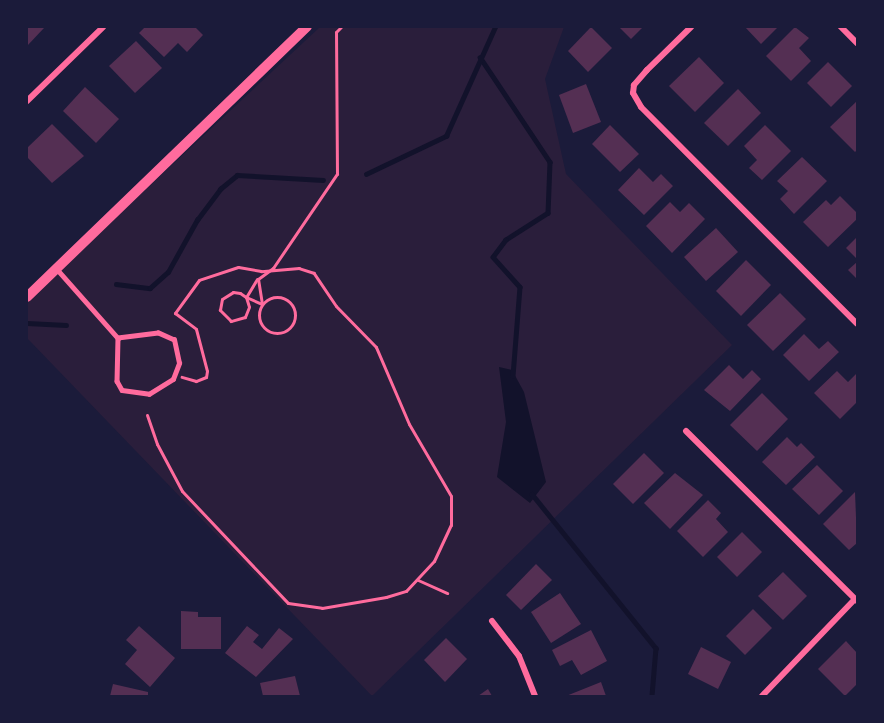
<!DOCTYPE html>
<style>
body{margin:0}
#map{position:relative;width:884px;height:723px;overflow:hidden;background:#1b1b3a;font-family:Overpass,sans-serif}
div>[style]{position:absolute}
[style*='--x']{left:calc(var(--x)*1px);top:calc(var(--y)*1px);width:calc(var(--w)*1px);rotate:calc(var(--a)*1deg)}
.green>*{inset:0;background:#2a1e3b}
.water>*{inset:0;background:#12122b}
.stream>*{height:4.5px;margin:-2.25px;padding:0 2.25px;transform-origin:2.25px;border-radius:2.25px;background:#12122b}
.building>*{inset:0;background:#542f53}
.path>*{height:3px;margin:-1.5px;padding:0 1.5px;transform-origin:1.5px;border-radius:1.5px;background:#ff6b9d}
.path>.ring{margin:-1.5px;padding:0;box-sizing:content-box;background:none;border:3px solid #ff6b9d;border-radius:50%}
.service>*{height:4.5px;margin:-2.25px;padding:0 2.25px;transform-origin:2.25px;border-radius:2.25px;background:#ff6b9d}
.minor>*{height:6px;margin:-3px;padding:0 3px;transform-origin:3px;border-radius:3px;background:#ff6b9d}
.tertiary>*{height:10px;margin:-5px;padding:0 5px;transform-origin:5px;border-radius:5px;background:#ff6b9d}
span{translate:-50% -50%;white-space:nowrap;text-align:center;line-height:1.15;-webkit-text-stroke:6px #1b1b3a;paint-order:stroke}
.frame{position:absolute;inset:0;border:28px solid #1b1b3a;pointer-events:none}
</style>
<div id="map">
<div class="green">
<i style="clip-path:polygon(320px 27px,564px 27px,545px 79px,566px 174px,732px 345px,372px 696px,27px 338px,27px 300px)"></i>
</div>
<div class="water">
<i style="clip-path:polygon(499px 367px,512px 370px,524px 392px,546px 482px,530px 503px,497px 477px,506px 422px)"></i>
</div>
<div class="stream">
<i style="--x:480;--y:57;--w:126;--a:56.3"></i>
<i style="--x:550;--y:162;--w:51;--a:92.2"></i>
<i style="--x:548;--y:213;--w:50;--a:147.3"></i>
<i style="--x:506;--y:240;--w:21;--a:127"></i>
<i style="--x:493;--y:257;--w:40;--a:48"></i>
<i style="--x:520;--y:287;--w:89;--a:94.5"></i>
<i style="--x:366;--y:174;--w:89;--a:-25.4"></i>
<i style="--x:446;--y:136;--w:120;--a:-65.8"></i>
<i style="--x:116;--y:284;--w:34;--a:7"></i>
<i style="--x:150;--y:288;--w:24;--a:-42"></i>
<i style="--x:168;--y:272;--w:60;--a:-60.9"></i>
<i style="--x:197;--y:220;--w:39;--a:-53"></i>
<i style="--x:220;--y:189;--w:22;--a:-39"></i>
<i style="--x:237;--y:175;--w:86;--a:3.3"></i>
<i style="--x:27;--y:323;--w:39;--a:3"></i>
<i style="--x:532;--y:494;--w:198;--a:51.2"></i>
<i style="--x:656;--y:648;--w:48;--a:94.8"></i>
</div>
<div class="building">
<i style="clip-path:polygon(27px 27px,44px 28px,27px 46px)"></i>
<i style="clip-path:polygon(145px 27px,195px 27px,203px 35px,187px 52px,178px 43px,164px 57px,139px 33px)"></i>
<i style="clip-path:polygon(591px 27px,612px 48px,588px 72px,568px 51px)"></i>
<i style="clip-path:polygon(619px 27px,643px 27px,631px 39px)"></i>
<i style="clip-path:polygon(745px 27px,778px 27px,761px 44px)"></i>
<i style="clip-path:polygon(795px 27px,809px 38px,799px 48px,811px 61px,791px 81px,766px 56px)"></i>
<i style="clip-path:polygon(136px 41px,162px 68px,135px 93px,109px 66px)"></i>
<i style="clip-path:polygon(699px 57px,724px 83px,695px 112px,669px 86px)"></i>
<i style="clip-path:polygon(828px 62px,852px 86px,831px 107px,807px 83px)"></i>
<i style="clip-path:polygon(586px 84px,601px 122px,573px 133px,559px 95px)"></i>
<i style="clip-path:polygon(85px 87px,119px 119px,96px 143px,63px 111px)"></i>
<i style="clip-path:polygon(738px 89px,761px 113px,728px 146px,704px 123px)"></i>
<i style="clip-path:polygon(857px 101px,857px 150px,855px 152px,830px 127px)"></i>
<i style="clip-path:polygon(52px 124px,84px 156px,52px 183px,27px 157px,27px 148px)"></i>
<i style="clip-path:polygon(610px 125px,639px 154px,620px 172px,592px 144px)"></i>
<i style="clip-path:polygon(765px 125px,791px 151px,762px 180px,749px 168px,757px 160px,744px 146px)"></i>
<i style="clip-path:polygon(802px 157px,827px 181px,794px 214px,780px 199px,788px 191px,777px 181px)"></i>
<i style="clip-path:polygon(639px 168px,653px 182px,661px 174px,673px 186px,644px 215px,618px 190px)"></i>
<i style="clip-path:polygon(840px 196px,857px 213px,857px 219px,828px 247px,803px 222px,826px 200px,831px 205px)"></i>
<i style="clip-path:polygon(670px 202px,680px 212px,689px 203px,705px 219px,672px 253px,646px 226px)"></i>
<i style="clip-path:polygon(716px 228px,738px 252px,706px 281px,684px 257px)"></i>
<i style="clip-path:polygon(857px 237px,857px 259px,846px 248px)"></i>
<i style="clip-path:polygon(746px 260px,771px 285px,741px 316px,716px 291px)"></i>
<i style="clip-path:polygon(857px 262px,857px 279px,848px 270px)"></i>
<i style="clip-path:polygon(780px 293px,806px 319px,773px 351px,747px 325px)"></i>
<i style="clip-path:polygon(804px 334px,819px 349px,828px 341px,839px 352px,809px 381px,783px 355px)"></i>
<i style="clip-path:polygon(729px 365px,743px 379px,752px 370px,761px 379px,730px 411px,704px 390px)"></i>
<i style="clip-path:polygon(837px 371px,848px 382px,857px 373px,857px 402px,840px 419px,814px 393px)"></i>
<i style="clip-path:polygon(762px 393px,788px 419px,757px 451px,730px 425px)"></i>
<i style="clip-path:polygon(787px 437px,797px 447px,801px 443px,815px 457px,786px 485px,762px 462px)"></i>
<i style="clip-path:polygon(644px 453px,664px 473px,633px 504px,613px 484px)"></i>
<i style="clip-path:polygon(817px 465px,843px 491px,819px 515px,792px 489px)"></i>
<i style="clip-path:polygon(675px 473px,703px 495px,670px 529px,644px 503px)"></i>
<i style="clip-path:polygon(855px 492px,857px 543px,849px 550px,823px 524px)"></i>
<i style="clip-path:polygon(708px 500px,721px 513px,716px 519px,728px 532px,703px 557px,677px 531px)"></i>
<i style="clip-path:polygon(742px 532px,762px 552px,737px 577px,717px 557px)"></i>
<i style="clip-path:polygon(536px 564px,552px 580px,521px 610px,506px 595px)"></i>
<i style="clip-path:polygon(783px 572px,807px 596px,783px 620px,758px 596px)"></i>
<i style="clip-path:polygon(560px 593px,581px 624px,551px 643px,531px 612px)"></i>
<i style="clip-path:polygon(753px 609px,772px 628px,745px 655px,726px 636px)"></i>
<i style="clip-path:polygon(181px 611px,198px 612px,198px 617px,221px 617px,221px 649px,181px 649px)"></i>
<i style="clip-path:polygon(139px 626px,175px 658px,150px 687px,125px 664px,137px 650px,126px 640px)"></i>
<i style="clip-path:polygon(247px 626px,259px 635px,253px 642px,262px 649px,279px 628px,293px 639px,256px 677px,225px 653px)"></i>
<i style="clip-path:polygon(591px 630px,607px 661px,581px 675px,572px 660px,560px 666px,552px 650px)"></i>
<i style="clip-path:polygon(446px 638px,467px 659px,445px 682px,424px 660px)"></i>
<i style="clip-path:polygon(846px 641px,857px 653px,857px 684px,845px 696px,818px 669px)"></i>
<i style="clip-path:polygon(701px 647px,731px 662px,718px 689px,688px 674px)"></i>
<i style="clip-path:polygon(295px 676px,300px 696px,263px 696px,260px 683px)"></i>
<i style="clip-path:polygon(601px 682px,606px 696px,566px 696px)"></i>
<i style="clip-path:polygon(113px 684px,148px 692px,148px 696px,110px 696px)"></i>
<i style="clip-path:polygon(488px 689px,492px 696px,478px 696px)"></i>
</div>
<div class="path">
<i style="--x:257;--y:279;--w:21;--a:121"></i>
<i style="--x:246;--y:297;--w:10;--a:73"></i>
<i style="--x:249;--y:307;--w:11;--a:112"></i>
<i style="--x:245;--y:317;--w:15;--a:164"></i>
<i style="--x:231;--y:321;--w:16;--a:-135"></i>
<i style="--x:220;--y:310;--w:11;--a:-80"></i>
<i style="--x:222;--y:299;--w:13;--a:-32"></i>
<i style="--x:233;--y:292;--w:7;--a:8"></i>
<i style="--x:240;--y:293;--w:7;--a:34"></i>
<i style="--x:246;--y:297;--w:17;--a:24"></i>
<i class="ring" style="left:259px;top:297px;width:33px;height:33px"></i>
<i style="--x:262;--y:304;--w:25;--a:-99"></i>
<i style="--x:258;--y:279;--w:19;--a:-36"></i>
<i style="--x:273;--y:268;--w:114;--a:-55.8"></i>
<i style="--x:337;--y:174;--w:142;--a:-90.4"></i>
<i style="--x:336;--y:32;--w:7;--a:-45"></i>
<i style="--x:147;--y:415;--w:31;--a:71"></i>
<i style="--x:157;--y:444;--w:53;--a:62"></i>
<i style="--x:182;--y:491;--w:154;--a:46.6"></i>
<i style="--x:288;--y:603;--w:34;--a:8"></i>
<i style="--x:322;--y:608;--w:65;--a:-9.8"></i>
<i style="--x:386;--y:597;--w:21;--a:-17"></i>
<i style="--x:406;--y:591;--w:41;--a:-47"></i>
<i style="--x:434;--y:561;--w:40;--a:-65"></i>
<i style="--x:451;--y:525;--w:29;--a:-90"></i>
<i style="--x:451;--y:496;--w:83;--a:-120.3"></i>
<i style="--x:409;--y:424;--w:84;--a:-113.2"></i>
<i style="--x:376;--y:347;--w:57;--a:-134.3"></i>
<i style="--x:336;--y:306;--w:40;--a:-124"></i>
<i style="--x:314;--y:273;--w:16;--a:-162"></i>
<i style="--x:299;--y:268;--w:38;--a:175"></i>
<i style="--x:261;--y:271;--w:23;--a:-170"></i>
<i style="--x:238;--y:267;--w:41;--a:161.6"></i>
<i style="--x:199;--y:280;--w:41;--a:126"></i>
<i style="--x:175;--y:313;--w:26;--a:37"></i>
<i style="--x:196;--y:329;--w:43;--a:75.3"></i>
<i style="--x:207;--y:371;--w:6;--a:99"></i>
<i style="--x:206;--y:377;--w:11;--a:158"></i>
<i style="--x:196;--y:381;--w:15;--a:-164"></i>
<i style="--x:418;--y:580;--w:32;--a:24"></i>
</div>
<div class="service">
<i style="--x:56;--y:268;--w:94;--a:48.5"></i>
<i style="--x:118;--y:338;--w:43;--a:91.3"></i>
<i style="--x:117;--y:381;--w:10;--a:61"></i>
<i style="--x:122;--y:390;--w:27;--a:8"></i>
<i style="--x:149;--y:394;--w:28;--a:-32"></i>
<i style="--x:173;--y:379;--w:17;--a:-69"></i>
<i style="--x:179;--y:363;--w:24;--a:-102"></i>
<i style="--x:174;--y:340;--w:17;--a:-156"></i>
<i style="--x:158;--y:333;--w:40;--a:172.9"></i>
</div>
<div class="minor">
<i style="--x:691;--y:27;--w:62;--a:135.7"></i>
<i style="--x:647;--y:70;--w:20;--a:131"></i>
<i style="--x:634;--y:85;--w:8;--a:97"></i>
<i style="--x:633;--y:93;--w:16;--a:60"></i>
<i style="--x:641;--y:107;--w:306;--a:45.1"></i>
<i style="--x:841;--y:27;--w:23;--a:45"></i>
<i style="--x:27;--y:101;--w:106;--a:-44.2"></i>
<i style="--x:686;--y:431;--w:241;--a:44.8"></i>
<i style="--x:492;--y:621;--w:44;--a:52.4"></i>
<i style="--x:519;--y:656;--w:43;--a:68.2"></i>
<i style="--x:762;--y:696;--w:134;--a:-46.2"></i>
</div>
<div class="tertiary">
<i style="--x:27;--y:297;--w:389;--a:-44"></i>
</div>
<div class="frame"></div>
</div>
